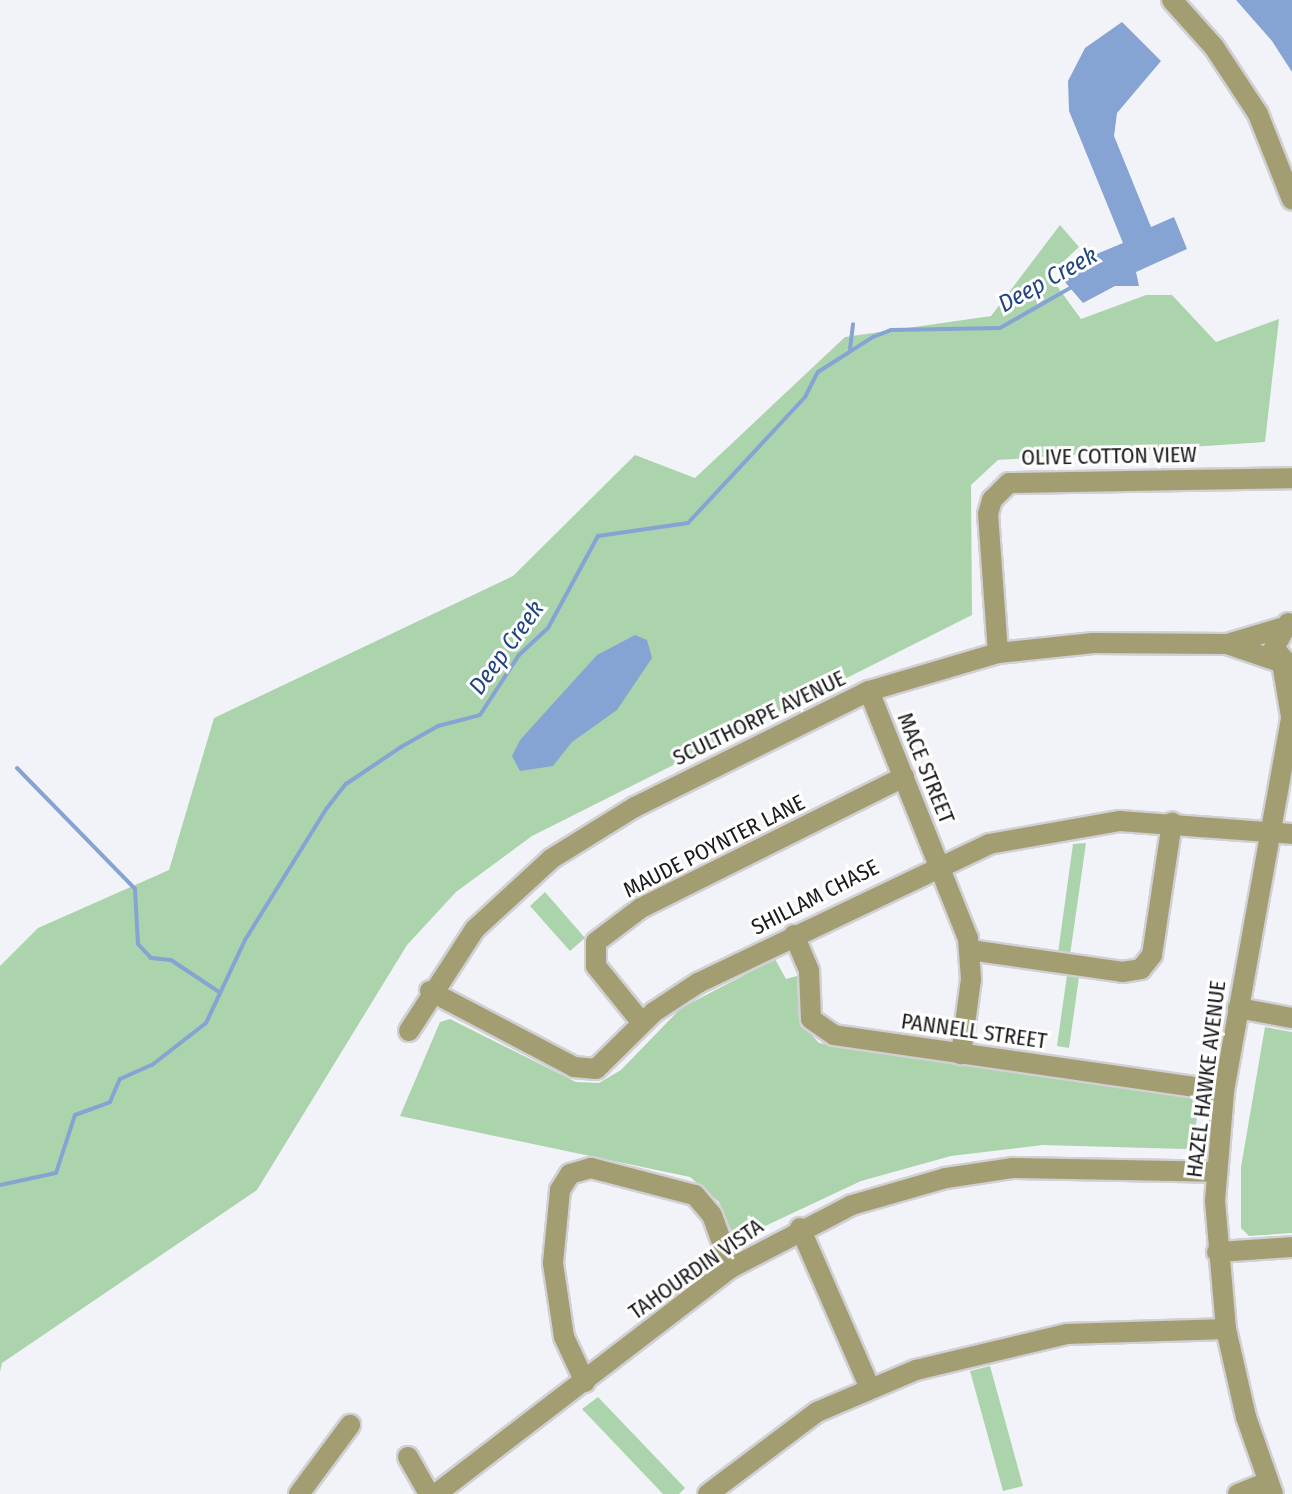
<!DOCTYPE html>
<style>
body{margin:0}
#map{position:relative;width:1292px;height:1494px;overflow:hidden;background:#f2f3f8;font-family:"Fira Sans Condensed",sans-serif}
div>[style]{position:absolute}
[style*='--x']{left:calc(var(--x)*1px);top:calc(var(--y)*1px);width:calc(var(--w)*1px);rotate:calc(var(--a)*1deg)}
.green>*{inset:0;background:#acd4ac}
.water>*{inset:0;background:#85a3d3}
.stream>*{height:4px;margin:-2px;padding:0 2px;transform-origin:2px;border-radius:2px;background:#85a3d3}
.roads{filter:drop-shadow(2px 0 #d0d0d5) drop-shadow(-2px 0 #d0d0d5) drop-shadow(0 2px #d0d0d5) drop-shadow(0 -2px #d0d0d5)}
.minor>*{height:20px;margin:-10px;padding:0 10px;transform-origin:10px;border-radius:10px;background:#a39e71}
span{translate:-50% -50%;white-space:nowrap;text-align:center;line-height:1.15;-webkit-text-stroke:6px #fff;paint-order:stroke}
.street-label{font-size:22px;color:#1b1b1d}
.water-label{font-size:24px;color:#214581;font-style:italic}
</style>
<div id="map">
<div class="green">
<i style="clip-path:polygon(1060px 225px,1079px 247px,1049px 275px,1081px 319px,1146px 295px,1172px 295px,1216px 342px,1279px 319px,1265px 442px,998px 460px,971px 485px,972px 615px,532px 836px,456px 892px,407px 945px,257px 1190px,2px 1363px,0 1372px,0 966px,38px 928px,169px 870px,214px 718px,513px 576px,635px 455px,695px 478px,845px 337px,991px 316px)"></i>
<i style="clip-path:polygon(1086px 843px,1070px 955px,1058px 953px,1073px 844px)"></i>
<i style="clip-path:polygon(545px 892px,585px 938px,570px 951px,530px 906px)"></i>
<i style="clip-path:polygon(775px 959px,786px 979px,797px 976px,799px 1021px,819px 1043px,1199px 1099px,1194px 1142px,1186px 1149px,1043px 1145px,951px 1156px,861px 1181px,744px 1236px,732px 1232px,719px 1202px,690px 1177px,400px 1116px,440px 1022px,450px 1019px,576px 1082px,599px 1083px,621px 1070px,681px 1008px)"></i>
<i style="clip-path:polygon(1067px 975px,1079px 977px,1069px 1048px,1057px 1046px)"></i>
<i style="clip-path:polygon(1265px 1027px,1292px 1032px,1292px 1233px,1249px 1236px,1241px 1228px,1241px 1167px)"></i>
<i style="clip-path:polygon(990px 1366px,1023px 1486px,1003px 1491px,970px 1371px)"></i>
<i style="clip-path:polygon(598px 1397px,685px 1488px,679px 1494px,663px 1494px,582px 1409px)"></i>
</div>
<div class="water">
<i style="clip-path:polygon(1236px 0,1292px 0,1292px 72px,1272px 41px)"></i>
<i style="clip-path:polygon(1122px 22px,1161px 61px,1117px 113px,1114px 136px,1151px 227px,1174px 217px,1187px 249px,1136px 272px,1139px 286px,1115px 286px,1083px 303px,1065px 282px,1087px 258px,1123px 243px,1069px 111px,1068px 81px,1085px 48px)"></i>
<i style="clip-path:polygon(635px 635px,647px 640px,652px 658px,617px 710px,572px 742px,553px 766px,520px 771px,512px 756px,520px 740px,597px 655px)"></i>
</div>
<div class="stream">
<i style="--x:850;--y:349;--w:25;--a:-83"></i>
<i style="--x:17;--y:768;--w:169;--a:45.7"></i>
<i style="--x:135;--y:889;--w:55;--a:86.9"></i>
<i style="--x:138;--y:944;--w:19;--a:47"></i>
<i style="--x:151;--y:958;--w:20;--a:6"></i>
<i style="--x:171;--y:960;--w:58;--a:33.7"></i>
<i style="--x:0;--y:1185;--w:57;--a:-12.1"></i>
<i style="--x:56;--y:1173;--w:61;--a:-71.9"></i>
<i style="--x:75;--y:1115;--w:37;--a:-20"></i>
<i style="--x:110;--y:1102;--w:25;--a:-67"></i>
<i style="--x:120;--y:1079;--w:35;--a:-24"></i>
<i style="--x:152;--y:1065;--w:68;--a:-37.9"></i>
<i style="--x:206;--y:1023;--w:92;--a:-64.8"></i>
<i style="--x:245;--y:940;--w:155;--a:-58.2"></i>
<i style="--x:327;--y:808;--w:31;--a:-52"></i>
<i style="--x:346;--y:784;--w:66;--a:-33.9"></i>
<i style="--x:401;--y:747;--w:43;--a:-29.6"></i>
<i style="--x:438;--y:726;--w:43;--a:-14.7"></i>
<i style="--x:480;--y:715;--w:72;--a:-57"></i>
<i style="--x:519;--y:655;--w:40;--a:-43"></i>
<i style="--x:548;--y:628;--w:105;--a:-61.5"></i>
<i style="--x:598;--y:536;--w:91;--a:-8.2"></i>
<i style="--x:688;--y:523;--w:172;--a:-47.1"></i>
<i style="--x:805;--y:397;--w:28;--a:-63"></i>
<i style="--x:818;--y:372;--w:65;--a:-32.5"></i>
<i style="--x:873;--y:337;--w:19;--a:-21"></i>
<i style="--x:891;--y:330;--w:109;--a:-1.1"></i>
<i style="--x:1000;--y:328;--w:83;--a:-29.7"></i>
</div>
<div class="roads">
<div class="minor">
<i style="--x:1172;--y:0;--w:63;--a:48.2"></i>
<i style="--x:1214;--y:47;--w:80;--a:56.7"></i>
<i style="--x:1258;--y:114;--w:92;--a:68.4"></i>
<i style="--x:1288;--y:623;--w:29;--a:119"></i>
<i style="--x:1274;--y:648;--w:28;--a:49"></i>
<i style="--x:1227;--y:644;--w:56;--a:18.8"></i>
<i style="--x:998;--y:653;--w:139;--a:-94.1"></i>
<i style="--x:988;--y:514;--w:15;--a:-74"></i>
<i style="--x:992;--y:500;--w:24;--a:-45"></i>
<i style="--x:1009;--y:483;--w:283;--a:-1"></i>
<i style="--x:1282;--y:663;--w:54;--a:80.4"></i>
<i style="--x:869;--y:691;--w:266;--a:68.2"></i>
<i style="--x:968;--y:938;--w:41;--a:85.8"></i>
<i style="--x:971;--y:979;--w:76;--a:97.6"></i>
<i style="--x:794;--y:935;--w:39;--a:67"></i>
<i style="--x:809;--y:971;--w:48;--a:87.6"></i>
<i style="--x:811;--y:1019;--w:28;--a:35"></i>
<i style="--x:834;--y:1035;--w:394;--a:8.2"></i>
<i style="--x:970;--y:950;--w:154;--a:8.2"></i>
<i style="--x:1122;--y:972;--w:19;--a:-9"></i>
<i style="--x:1141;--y:969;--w:18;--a:-52"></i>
<i style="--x:1152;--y:955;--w:134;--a:-81.4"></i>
<i style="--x:430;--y:991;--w:163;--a:27.8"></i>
<i style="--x:574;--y:1067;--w:22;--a:5"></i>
<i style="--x:596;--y:1069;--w:81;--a:-44.5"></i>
<i style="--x:654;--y:1012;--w:53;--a:-33.4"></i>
<i style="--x:698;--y:983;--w:322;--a:-25.5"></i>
<i style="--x:989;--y:844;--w:133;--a:-10"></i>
<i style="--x:1120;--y:821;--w:172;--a:4.3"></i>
<i style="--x:1238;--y:1008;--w:55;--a:10.5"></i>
<i style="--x:642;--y:1023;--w:73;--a:-128.9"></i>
<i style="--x:596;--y:966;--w:24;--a:-90"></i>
<i style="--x:596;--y:942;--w:56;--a:-37.1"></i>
<i style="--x:641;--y:908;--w:294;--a:-26.5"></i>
<i style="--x:409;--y:1031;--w:121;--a:-57.1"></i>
<i style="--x:475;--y:929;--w:103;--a:-42.6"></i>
<i style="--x:551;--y:859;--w:99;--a:-31.8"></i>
<i style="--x:635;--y:807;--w:261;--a:-26.4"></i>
<i style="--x:869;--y:691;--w:134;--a:-16.4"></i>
<i style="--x:998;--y:653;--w:96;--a:-6"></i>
<i style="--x:1093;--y:643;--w:134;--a:0.4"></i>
<i style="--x:1227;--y:644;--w:56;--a:-16.5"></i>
<i style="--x:800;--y:1228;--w:172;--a:66.4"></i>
<i style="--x:1217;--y:1252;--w:75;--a:-3.8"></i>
<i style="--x:585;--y:1382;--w:50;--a:-115"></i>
<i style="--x:564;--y:1337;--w:75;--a:-98.5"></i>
<i style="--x:553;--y:1263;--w:73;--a:-84.5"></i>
<i style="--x:560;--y:1190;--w:19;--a:-58"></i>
<i style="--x:570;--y:1174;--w:22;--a:-16"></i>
<i style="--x:591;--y:1168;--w:107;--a:14.6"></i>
<i style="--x:695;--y:1195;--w:26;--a:50"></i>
<i style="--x:712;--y:1215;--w:56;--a:70.3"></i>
<i style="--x:408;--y:1457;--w:43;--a:60.4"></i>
<i style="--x:299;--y:1494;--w:86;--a:-53.5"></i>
<i style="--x:436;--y:1494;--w:372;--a:-37.5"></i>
<i style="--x:731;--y:1268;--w:136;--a:-27.5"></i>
<i style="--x:852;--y:1205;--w:98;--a:-16"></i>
<i style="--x:946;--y:1178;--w:68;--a:-8.5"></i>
<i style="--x:1013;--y:1168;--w:203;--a:1.1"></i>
<i style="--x:708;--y:1494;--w:136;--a:-37"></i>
<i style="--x:817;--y:1412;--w:108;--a:-23"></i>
<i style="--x:916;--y:1370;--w:155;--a:-13.4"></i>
<i style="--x:1067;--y:1334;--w:159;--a:-1.8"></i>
<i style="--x:1238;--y:1494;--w:32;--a:-22"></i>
<i style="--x:1273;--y:1494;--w:82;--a:-109.3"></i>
<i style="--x:1246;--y:1417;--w:90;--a:-102.8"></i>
<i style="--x:1226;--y:1329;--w:128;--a:-94.9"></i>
<i style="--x:1215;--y:1201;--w:110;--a:-85.3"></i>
<i style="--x:1224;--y:1091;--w:384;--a:-79.8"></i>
</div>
</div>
<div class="street-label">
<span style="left:1109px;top:456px;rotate:-1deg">OLIVE COTTON VIEW</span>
<span style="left:759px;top:718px;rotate:-26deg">SCULTHORPE AVENUE</span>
<span style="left:926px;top:768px;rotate:68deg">MACE STREET</span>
<span style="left:714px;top:846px;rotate:-27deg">MAUDE POYNTER LANE</span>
<span style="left:815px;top:897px;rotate:-27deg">SHILLAM CHASE</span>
<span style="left:974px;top:1031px;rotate:8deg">PANNELL STREET</span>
<span style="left:1206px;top:1079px;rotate:-83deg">HAZEL HAWKE AVENUE</span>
<span style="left:696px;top:1269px;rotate:-35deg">TAHOURDIN VISTA</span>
</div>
<div class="water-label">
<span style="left:1048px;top:280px;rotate:-29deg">Deep Creek</span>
<span style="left:507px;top:648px;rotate:-54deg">Deep Creek</span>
</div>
</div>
